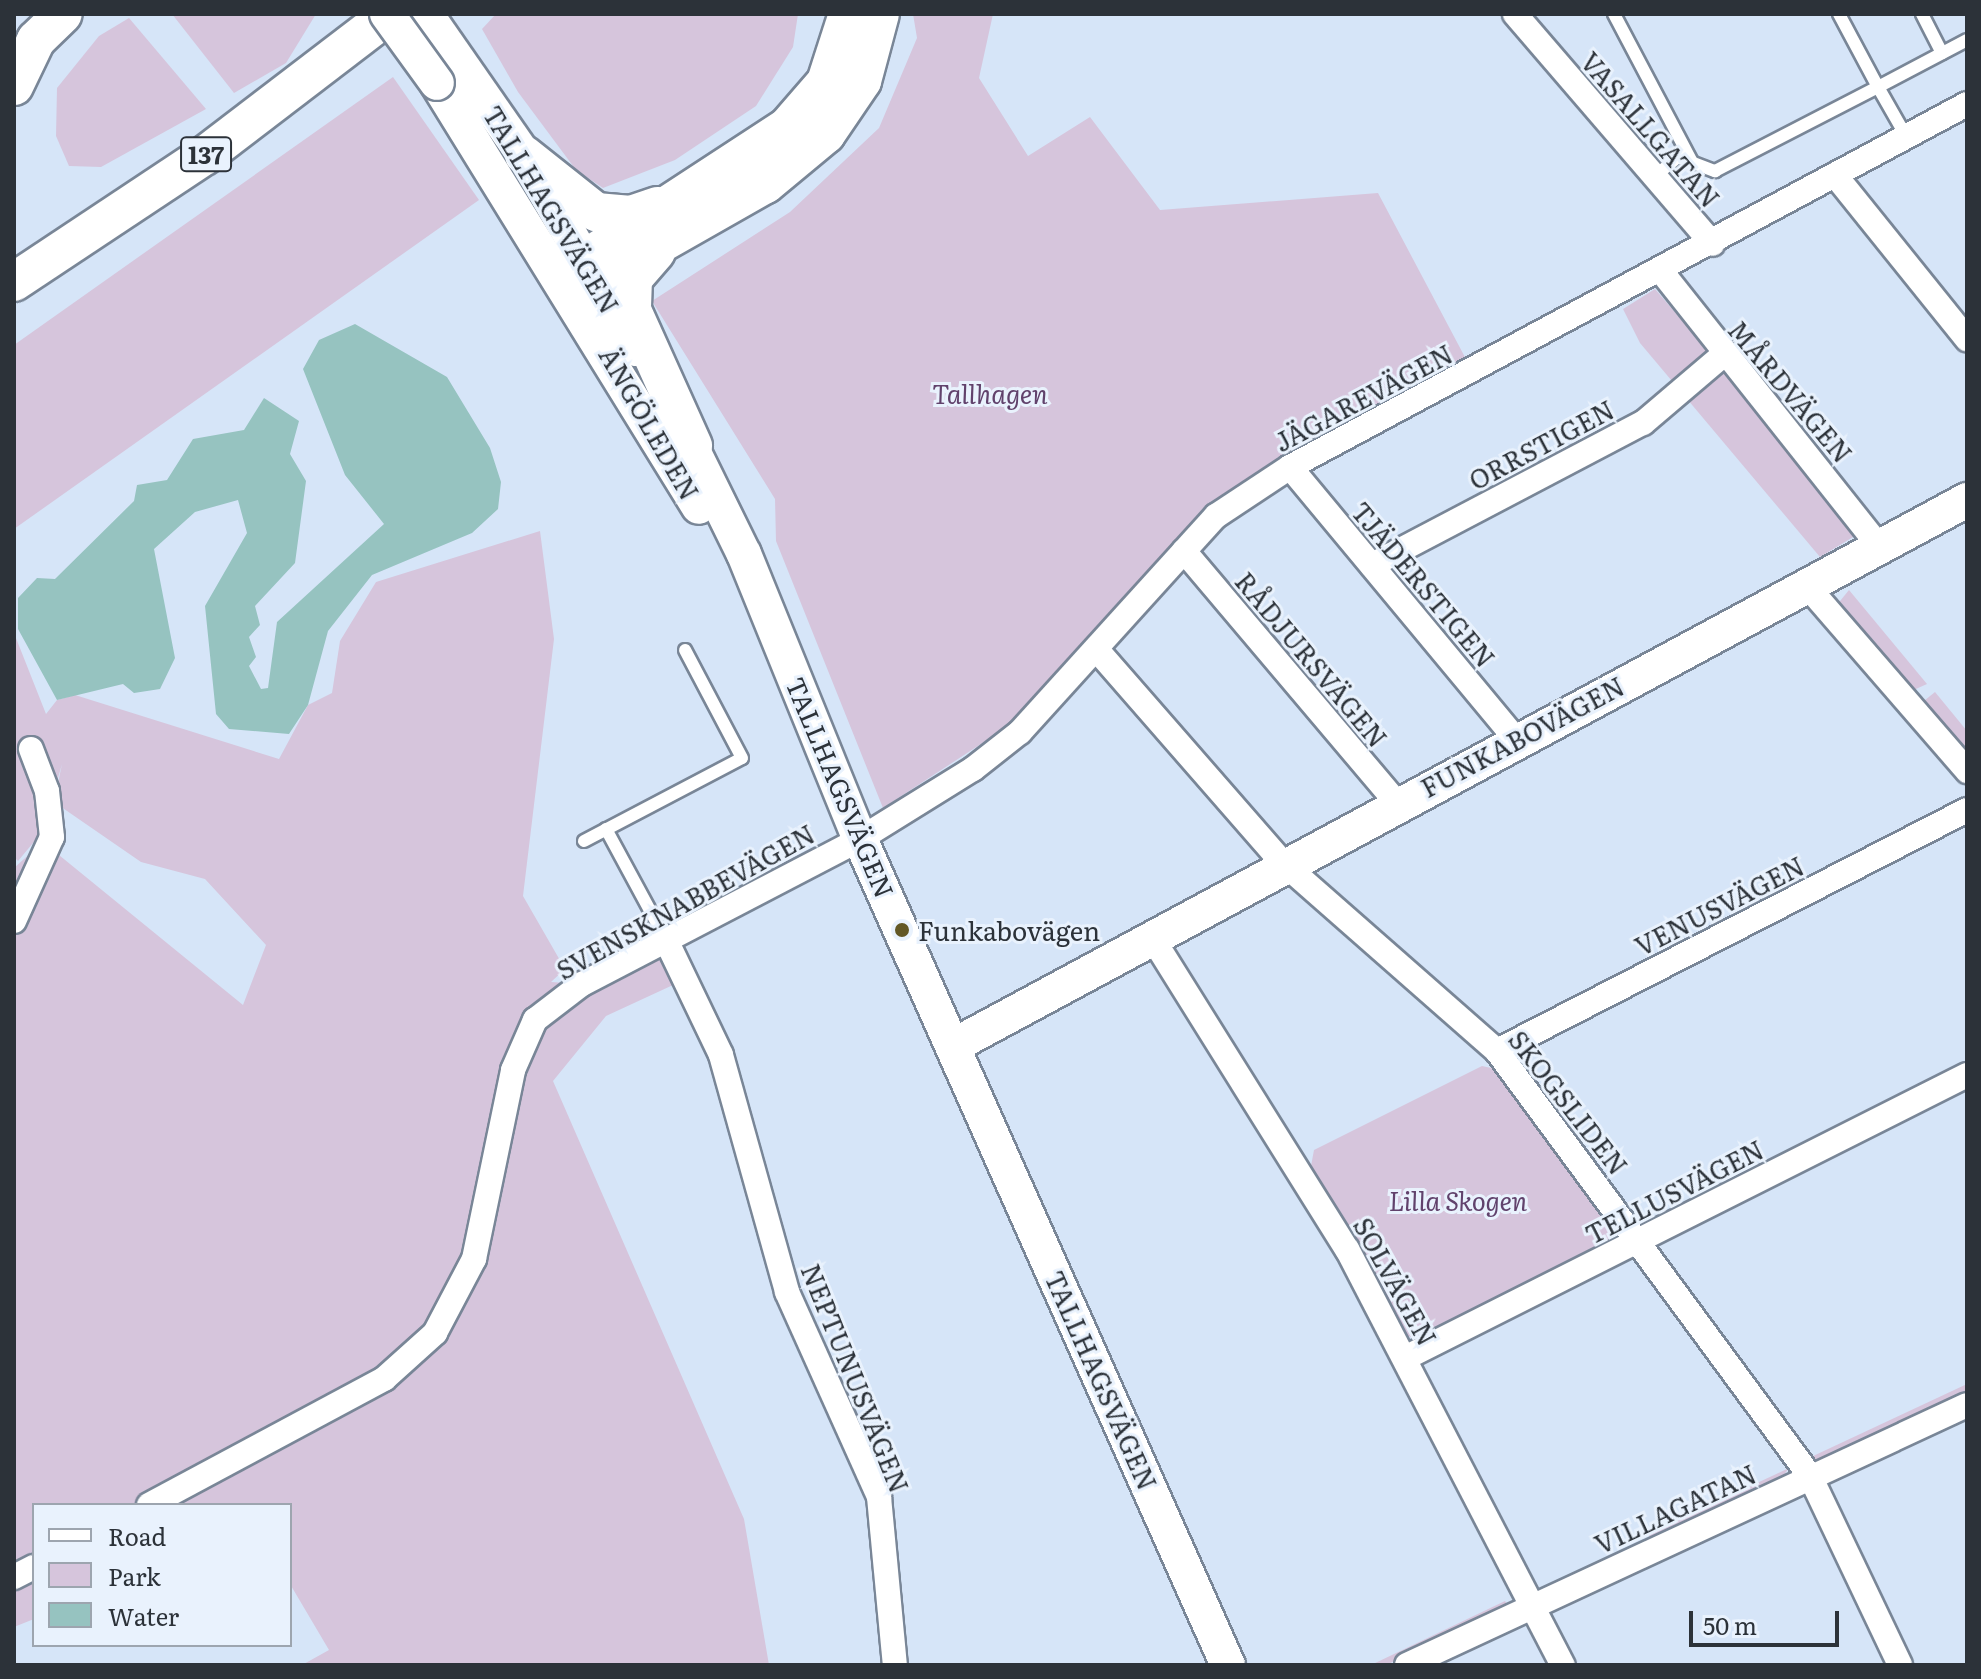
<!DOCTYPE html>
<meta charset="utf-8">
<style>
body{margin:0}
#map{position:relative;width:1981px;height:1679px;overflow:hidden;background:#d6e5f8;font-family:Literata,serif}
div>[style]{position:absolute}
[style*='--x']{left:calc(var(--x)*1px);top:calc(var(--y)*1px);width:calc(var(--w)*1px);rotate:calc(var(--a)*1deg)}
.green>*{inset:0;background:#d6c5dc}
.water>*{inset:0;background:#96c3c0}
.roads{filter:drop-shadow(2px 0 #798697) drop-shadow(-2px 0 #798697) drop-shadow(0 2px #798697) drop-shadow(0 -2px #798697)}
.lane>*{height:12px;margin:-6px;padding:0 6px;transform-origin:6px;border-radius:6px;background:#fff}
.street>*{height:24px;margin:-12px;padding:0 12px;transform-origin:12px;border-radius:12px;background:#fff}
.secondary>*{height:34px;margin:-17px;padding:0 17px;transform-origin:17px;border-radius:17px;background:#fff}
.primary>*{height:38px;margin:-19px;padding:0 19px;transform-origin:19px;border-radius:19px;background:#fff}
.bridges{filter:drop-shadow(2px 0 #798697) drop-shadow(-2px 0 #798697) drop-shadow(0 2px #798697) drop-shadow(0 -2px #798697)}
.secondary-bridge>*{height:34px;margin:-17px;padding:0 17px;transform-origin:17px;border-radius:17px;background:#fff}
.dots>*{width:22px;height:22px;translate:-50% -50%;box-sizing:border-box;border:4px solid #e9f2fd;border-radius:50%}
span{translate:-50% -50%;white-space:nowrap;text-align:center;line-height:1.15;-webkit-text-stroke:6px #e9f2fd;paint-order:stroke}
.shield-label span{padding:2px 6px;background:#e9f2fd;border:2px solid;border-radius:6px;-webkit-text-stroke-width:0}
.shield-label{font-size:24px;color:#2c3239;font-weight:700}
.street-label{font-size:26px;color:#2c3239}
.park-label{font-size:26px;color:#61426c;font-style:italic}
.poi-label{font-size:26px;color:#2c3239}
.left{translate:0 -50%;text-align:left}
.frame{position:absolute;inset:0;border:16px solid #2c3239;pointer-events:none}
.legend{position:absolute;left:32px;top:1503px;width:260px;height:144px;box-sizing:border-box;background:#e9f2fd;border:2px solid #9da5af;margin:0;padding:10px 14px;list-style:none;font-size:24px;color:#2c3239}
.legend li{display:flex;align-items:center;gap:16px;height:40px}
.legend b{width:40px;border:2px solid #9da5af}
.scale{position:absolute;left:1689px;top:1611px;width:150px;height:36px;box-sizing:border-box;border:4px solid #2c3239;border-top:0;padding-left:10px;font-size:24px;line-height:28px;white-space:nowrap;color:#2c3239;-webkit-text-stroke:6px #e9f2fd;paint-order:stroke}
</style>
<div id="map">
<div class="green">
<i style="clip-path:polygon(172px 14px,316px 14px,286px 63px,234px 93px)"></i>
<i style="clip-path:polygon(496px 14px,798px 14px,793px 47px,756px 106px,675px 160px,603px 188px,576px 170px,518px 92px,482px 29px)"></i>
<i style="clip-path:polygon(913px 14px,993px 14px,979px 78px,1028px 156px,1090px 117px,1160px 210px,1378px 193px,1467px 361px,1282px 460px,1013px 723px,883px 808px,776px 541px,775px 499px,652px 301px,790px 212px,879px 128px,917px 38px)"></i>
<i style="clip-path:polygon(129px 18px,206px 109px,101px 167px,69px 166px,56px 136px,57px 88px,99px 36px)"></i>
<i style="clip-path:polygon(393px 77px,479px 200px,14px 529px,14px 345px)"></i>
<i style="clip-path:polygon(1655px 289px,1863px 531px,1820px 557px,1640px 343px,1623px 309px)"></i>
<i style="clip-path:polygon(540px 531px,554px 639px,523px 896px,565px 969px,551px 982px,582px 984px,666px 940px,686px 979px,606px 1016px,553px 1081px,744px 1519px,769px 1665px,302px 1665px,329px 1650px,290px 1584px,290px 1505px,34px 1505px,34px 1619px,14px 1627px,14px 868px,43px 842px,243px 1005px,266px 945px,205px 879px,141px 862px,54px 802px,62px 764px,43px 831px,18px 861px,14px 857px,14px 633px,46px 714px,57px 700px,75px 695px,279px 759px,308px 705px,332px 693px,340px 641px,376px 582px)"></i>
<i style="clip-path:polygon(1849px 590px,1927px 684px,1909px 692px,1836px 606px)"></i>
<i style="clip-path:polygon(1935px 692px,1967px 731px,1967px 762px,1919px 705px)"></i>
<i style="clip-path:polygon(1482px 1066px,1496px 1069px,1616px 1218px,1617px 1243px,1420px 1341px,1408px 1336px,1311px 1166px,1314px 1150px)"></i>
<i style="clip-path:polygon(1967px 1384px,1967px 1394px,1823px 1464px,1811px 1457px)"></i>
<i style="clip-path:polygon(1789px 1468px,1781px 1479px,1651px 1539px,1648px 1534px)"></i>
<i style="clip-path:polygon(1505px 1601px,1509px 1607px,1386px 1665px,1371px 1665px)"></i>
</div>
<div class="water">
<i style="clip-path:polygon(355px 324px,447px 377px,490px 448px,501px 482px,498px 509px,472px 533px,372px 575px,328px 631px,308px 705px,289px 734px,229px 729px,216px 714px,205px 606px,247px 533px,238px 500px,195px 512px,154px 549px,175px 658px,160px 689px,134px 693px,123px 684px,57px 700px,18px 629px,18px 598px,37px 578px,55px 579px,134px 501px,137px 485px,167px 480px,193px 439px,244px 430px,264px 398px,299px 421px,290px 454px,306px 481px,295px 563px,255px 606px,260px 625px,249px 637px,256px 657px,249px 666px,261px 689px,268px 688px,277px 622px,384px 524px,345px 475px,303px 369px,319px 340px)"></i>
</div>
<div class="roads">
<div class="lane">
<i style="--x:1614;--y:14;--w:167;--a:62.2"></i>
<i style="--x:1839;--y:14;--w:83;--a:61.9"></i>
<i style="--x:1878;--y:87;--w:101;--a:-27.8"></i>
<i style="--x:1922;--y:14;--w:44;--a:62.9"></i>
<i style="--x:1654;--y:177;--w:31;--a:-40"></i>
<i style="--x:1678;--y:157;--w:40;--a:21"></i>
<i style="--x:1715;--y:171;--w:183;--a:-27.3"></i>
<i style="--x:1878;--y:87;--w:56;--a:60.3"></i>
<i style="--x:606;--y:829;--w:126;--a:61.6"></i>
<i style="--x:584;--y:841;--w:178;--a:-27.7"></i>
<i style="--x:742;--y:758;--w:122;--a:-117.8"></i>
</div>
<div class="street">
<i style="--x:1515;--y:14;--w:303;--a:49.3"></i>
<i style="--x:1835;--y:175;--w:211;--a:51.2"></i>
<i style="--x:1661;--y:271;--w:351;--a:51.6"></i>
<i style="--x:1290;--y:467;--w:352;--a:50.3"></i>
<i style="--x:1184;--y:551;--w:330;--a:49.8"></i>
<i style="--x:1372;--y:565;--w:306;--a:-27.7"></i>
<i style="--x:1643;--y:423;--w:106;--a:-40.4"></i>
<i style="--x:1807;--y:586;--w:245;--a:49.1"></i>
<i style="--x:1097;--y:650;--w:283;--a:48.9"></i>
<i style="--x:1283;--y:863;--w:285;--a:41.3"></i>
<i style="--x:1497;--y:1051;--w:528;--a:53.63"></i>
<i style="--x:1810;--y:1476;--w:209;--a:64.5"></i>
<i style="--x:14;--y:921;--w:92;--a:-65.7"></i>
<i style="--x:52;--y:837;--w:46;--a:-96.2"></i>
<i style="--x:47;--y:791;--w:45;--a:-110.9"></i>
<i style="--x:1153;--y:939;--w:366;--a:58"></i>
<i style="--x:1347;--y:1249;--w:469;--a:62.6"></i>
<i style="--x:666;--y:940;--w:127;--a:64.4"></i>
<i style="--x:721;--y:1055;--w:246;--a:74.4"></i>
<i style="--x:787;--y:1292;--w:225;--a:65.8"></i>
<i style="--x:879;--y:1497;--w:169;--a:84.6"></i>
<i style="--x:1497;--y:1051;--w:528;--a:-27.15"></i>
<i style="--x:1407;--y:1357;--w:627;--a:-26.73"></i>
<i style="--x:149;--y:1505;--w:267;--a:-28.2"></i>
<i style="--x:384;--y:1379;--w:69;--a:-42"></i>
<i style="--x:435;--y:1333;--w:84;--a:-62.2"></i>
<i style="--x:474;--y:1259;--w:193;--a:-78.3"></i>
<i style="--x:513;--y:1070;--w:55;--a:-66.3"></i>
<i style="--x:535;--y:1020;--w:59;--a:-37.5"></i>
<i style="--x:582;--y:984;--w:314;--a:-27.5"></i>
<i style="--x:860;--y:839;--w:133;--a:-31.8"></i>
<i style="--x:973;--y:769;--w:60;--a:-38.2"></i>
<i style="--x:1020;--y:732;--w:292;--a:-47.8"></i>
<i style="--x:1216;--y:516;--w:89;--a:-33.5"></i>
<i style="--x:1290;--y:467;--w:768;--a:-28.2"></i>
<i style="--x:14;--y:1577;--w:22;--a:-27"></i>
<i style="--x:1407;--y:1665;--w:617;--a:-24.9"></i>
</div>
<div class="secondary">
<i style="--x:426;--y:14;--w:172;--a:55.2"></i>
<i style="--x:524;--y:155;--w:224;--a:60"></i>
<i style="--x:437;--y:83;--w:498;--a:58.3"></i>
<i style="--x:679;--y:422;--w:147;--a:63.8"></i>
<i style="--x:744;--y:554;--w:308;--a:67.9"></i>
<i style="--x:860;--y:839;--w:904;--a:65.99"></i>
<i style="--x:953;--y:1046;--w:1152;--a:-28.3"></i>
</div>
<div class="primary">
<i style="--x:14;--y:86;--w:51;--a:-64.4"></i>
<i style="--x:36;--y:40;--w:37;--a:-44"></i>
<i style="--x:524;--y:155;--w:92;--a:38.4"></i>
<i style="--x:596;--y:212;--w:35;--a:5"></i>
<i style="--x:631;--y:215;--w:28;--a:-19"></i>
<i style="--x:656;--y:252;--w:35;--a:131"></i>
<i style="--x:633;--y:278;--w:32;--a:92"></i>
<i style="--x:632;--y:310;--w:149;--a:65.8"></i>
<i style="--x:582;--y:261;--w:246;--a:-33.2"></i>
<i style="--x:788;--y:126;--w:58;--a:-49.2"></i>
<i style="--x:826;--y:82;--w:71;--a:-72.1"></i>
<i style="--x:14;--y:282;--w:228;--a:-33.6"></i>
<i style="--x:204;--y:156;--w:234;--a:-37.4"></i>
<i style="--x:572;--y:294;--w:223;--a:-29.6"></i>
<i style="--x:766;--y:184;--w:78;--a:-39.8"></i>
<i style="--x:826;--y:134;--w:64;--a:-55.8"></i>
<i style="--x:862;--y:81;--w:69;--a:-75"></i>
</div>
</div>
<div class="bridges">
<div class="secondary-bridge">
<i style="--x:387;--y:14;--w:85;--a:54.1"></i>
</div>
</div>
<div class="dots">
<i style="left:902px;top:930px;background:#635825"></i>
</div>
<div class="shield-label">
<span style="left:206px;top:154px">137</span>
</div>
<div class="street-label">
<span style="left:1651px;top:129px;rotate:49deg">VASALLGATAN</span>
<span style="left:552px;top:209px;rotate:59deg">TALLHAGSVÄGEN</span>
<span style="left:1791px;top:391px;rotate:50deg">MÅRDVÄGEN</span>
<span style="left:1363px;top:397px;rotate:-28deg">JÄGAREVÄGEN</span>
<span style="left:650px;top:423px;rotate:60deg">ÄNGÖLEDEN</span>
<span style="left:1541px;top:444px;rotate:-28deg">ORRSTIGEN</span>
<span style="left:1424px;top:584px;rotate:50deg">TJÄDERSTIGEN</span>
<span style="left:1312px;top:659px;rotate:50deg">RÅDJURSVÄGEN</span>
<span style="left:1522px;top:736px;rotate:-28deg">FUNKABOVÄGEN</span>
<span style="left:841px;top:787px;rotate:67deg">TALLHAGSVÄGEN</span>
<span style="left:685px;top:901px;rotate:-29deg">SVENSKNABBEVÄGEN</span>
<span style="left:1719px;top:905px;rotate:-27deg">VENUSVÄGEN</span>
<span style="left:1569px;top:1102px;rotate:52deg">SKOGSLIDEN</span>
<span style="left:1674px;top:1191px;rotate:-27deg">TELLUSVÄGEN</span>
<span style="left:1396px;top:1281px;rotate:61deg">SOLVÄGEN</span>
<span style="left:856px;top:1378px;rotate:68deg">NEPTUNUSVÄGEN</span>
<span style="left:1102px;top:1380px;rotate:66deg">TALLHAGSVÄGEN</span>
<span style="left:1675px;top:1508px;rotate:-25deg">VILLAGATAN</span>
</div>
<div class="park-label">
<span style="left:990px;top:393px">Tallhagen</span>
<span style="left:1458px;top:1200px">Lilla Skogen</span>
</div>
<div class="poi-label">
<span class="left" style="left:918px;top:930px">Funkabovägen</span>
</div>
<div class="frame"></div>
<ul class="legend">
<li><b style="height:10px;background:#fff"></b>Road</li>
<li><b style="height:22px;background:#d6c5dc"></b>Park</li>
<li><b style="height:22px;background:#96c3c0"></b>Water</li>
</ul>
<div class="scale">50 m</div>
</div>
